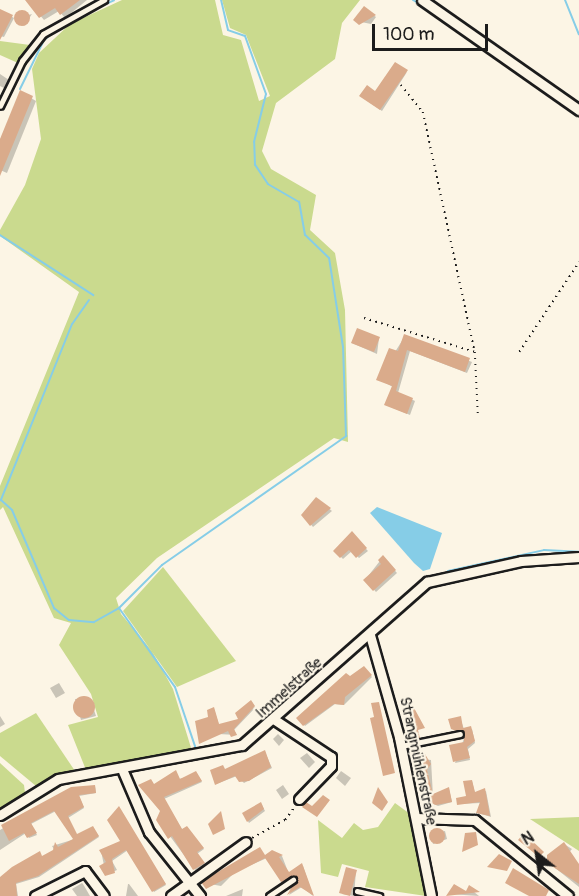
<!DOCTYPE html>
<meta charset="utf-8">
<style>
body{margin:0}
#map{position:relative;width:579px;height:896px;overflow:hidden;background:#fcf5e5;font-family:Pangolin,sans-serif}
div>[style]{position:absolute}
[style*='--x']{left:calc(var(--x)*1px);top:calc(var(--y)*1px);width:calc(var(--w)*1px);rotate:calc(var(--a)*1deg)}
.green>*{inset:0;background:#cada8e}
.water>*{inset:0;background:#86cde7}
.shadow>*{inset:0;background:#0003}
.stream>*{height:2px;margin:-1px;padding:0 1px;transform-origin:1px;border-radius:1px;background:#86cde7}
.building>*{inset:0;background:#daab8b}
.round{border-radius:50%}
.path>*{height:1.5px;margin-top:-0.75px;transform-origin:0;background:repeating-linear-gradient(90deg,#1c1c1c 0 1.5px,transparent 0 6px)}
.roads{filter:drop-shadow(2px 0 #1c1c1c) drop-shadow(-2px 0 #1c1c1c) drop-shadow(0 2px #1c1c1c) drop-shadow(0 -2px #1c1c1c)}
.lane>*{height:4.5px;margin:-2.25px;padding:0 2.25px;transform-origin:2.25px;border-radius:2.25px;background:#fcf5e5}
.street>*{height:9px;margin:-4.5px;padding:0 4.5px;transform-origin:4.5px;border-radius:4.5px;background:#fcf5e5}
span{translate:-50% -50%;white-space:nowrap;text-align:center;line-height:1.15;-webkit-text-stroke:4.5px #fcf5e5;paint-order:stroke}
.street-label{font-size:15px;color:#1c1c1c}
.north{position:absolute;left:507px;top:824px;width:60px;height:60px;-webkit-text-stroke:4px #fcf5e5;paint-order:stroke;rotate:330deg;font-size:16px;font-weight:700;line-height:24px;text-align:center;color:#1c1c1c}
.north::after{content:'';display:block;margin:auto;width:21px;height:27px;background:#1c1c1c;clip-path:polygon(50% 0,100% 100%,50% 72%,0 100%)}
.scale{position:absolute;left:372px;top:24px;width:116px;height:27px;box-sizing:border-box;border:3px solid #1c1c1c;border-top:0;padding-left:8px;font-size:18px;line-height:21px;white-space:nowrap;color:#1c1c1c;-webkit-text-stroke:4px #fcf5e5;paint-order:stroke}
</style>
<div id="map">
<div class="green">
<i style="clip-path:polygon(122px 0,215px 0,223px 35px,241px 40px,259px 101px,270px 96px,246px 35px,230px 28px,222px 0,360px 0,342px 23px,335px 59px,276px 103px,262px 151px,271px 169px,316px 195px,310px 230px,335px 253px,345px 310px,348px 442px,334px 438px,157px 558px,116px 598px,121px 614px,152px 651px,173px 689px,192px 751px,86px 770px,68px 725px,98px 717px,91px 694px,59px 645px,71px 623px,54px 618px,3px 507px,0 510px,0 486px,79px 292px,0 236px,0 230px,25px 185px,41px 139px,32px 69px,39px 53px,70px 24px)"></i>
<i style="clip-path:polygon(0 41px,30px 45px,18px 63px,0 55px)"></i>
<i style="clip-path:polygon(163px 567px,236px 661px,177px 687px,123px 611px)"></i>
<i style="clip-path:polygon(36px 713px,75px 771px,36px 786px,0 756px,0 733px)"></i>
<i style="clip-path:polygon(0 763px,24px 785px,25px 793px,0 810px)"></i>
<i style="clip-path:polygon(395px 803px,410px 814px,426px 896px,365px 887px,369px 871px,342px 864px,338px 877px,321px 873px,318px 820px,342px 838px,354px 823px,363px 830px,378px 827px)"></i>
<i style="clip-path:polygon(579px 817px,579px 851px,530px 819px)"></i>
</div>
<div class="water">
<i style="clip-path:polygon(377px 507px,442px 533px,430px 569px,423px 571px,414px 563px,370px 513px)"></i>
</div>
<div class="shadow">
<i style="clip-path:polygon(27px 0,87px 0,65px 18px,59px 11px,44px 20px)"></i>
<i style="clip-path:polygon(364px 8px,376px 17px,371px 24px,356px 21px)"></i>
<i style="clip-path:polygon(0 10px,14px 18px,4px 37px,0 36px)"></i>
<i style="clip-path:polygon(32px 14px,24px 26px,14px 19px)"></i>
<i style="clip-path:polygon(407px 72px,382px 111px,363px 98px,376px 93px)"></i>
<i style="clip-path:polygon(0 74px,9px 80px,4px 88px,0 86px)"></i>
<i style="clip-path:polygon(21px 92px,36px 101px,7px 173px,0 170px,0 140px)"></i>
<i style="clip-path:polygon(405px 336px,472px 362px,467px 373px,410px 351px,398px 393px,415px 401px,410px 415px,386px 405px,393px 387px,378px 379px)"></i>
<i style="clip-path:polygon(379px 338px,377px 354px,352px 343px)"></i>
<i style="clip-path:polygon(317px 499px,332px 511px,313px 527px,303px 515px)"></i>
<i style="clip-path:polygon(352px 534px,368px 551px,359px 558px,352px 551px,343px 559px,335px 551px)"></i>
<i style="clip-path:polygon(383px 557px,397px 573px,376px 592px,365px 580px)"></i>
<i style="clip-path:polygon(364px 668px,372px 677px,344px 705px,335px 704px,305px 726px,298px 718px)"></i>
<i style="clip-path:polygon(59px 683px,65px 693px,56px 698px,50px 688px)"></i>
<i style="clip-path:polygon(90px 698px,96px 716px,81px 720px,75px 699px)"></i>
<i style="clip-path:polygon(252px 702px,255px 708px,234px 730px,237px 735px,218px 734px,200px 743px,214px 709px,219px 725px,241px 720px)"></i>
<i style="clip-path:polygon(0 716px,5px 724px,0 727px)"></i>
<i style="clip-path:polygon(460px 718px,464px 729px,472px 729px,475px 743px,468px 749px,470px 760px,455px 763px,466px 733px,450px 720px)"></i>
<i style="clip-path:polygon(278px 734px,284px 740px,279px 746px,273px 739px)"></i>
<i style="clip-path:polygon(265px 752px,272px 768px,244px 783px,237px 776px,216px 784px,212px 771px,225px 771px)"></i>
<i style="clip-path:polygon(307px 753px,315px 762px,309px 768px,300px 758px)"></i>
<i style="clip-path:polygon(415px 758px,431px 760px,433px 796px,449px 789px,452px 802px,438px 806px,424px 800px)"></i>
<i style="clip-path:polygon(341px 771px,351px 778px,345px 786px,336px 778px)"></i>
<i style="clip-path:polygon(197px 774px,202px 782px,164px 799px,183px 831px,187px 828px,204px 849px,197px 854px,204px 865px,195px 870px,158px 820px,162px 811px,154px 786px)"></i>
<i style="clip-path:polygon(472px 781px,475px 794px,486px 791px,491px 817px,478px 813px,481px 803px,458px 804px,468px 797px)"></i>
<i style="clip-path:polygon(283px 785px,289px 794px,282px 799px,276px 790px)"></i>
<i style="clip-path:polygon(95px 786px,96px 793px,79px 796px,84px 808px,68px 818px,77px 836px,94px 829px,99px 837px,39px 877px,16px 884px,18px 896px,0 896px,0 879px,55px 851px,52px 846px,75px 839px,56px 811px,31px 824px,37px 835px,29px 838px,26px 833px,0 850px,0 830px,71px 788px)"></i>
<i style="clip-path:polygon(262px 805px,265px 811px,249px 823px,244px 814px)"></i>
<i style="clip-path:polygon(119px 808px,166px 885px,154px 892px,128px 850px,112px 861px,117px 870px,106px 875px,101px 851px,123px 841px)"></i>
<i style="clip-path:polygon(445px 831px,447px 839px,433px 844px,430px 833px)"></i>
<i style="clip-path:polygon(564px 844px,572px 849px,567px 855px,579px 866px,579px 887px,549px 863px,555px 849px,558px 852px)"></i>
<i style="clip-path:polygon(259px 849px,265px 857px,272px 852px,282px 856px,289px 874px,303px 866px,313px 896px,302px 887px,289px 895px,299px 878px,284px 883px,267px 858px,235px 872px,221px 886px,204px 883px)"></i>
<i style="clip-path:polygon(356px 871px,354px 896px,342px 894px)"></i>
<i style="clip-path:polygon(82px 883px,83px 884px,90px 896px,77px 896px,72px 889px)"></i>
<i style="clip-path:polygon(128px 884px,129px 884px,138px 896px,126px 896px)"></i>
<i style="clip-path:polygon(469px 888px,479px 896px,449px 894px,466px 893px)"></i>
<i style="clip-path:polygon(243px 889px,242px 896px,226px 896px)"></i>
</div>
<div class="stream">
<i style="--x:413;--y:0;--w:12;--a:31"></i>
<i style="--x:565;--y:0;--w:37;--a:68"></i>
<i style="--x:81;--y:15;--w:36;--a:-24"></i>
<i style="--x:20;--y:89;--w:55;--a:-63.9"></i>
<i style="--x:44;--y:40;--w:24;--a:-38"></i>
<i style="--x:572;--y:110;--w:9;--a:41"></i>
<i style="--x:0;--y:235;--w:111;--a:32.8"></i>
<i style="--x:89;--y:300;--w:29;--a:125"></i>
<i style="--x:72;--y:324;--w:190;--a:112"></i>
<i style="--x:1;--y:500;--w:15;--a:42"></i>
<i style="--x:12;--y:510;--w:107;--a:66.8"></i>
<i style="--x:54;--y:608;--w:19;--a:39"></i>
<i style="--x:69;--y:620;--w:25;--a:5"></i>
<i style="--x:94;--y:622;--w:29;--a:-29"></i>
<i style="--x:119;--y:608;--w:61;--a:-45"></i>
<i style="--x:162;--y:565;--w:225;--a:-35"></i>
<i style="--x:346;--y:436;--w:89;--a:-91.9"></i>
<i style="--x:343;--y:347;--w:90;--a:-98.9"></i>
<i style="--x:329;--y:258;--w:33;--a:-136"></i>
<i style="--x:305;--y:235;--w:34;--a:-100"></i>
<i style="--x:299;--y:202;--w:36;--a:-150"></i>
<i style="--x:268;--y:184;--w:23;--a:-124"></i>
<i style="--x:255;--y:165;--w:23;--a:-92"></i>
<i style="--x:254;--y:142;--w:49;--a:-76"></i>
<i style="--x:266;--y:94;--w:62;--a:-109.9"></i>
<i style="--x:245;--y:36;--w:18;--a:-161"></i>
<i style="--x:228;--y:30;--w:31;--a:-103"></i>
<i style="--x:448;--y:571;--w:98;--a:-12.3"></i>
<i style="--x:544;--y:550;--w:35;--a:3"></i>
<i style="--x:119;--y:608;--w:97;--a:54.7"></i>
<i style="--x:175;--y:687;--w:65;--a:71.3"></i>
</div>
<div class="building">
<i style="clip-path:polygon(25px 0,80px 0,60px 15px,55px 8px,39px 18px)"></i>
<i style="clip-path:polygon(364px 6px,376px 15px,359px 25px,353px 20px)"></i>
<i style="clip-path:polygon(0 9px,13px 15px,0 40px)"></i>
<i class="round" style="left:14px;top:10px;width:16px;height:16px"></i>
<i style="clip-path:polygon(395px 62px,408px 70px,380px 110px,359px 96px,367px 85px,375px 91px)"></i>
<i style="clip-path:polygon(20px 90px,33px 96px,0 176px,0 139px)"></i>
<i style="clip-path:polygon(357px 328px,380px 337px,374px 352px,351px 343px)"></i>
<i style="clip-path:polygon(404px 334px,470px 358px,465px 372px,407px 350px,396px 391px,413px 398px,407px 414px,384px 405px,392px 386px,376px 380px,389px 348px,398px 351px)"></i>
<i style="clip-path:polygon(316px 497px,331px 508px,310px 526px,301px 515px)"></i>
<i style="clip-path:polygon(352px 531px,367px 548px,356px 558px,349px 550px,340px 558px,333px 551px)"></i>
<i style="clip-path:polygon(383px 555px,396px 570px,373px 591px,363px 580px,381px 564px,378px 560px)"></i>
<i style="clip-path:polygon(364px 666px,372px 675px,345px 697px,344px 705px,334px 704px,303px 726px,296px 718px,346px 673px,350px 676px)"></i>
<i class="round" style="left:73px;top:696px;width:22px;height:22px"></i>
<i style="clip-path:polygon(251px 700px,255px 706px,234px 729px,237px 735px,231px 737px,228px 731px,199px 744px,195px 721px,208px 717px,207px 710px,214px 707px,219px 724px,238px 719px,235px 713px)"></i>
<i style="clip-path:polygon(379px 702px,395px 773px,383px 776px,370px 718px,374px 717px,371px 703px)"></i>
<i style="clip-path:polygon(413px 706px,425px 728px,418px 730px,420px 738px,409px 740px,404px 708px)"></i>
<i style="clip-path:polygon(461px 716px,463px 728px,471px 726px,475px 741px,467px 747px,470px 758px,453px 762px,449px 745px,464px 742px,464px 734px,451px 729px,448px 719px)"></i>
<i style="clip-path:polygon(265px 750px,271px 767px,249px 781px,239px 782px,235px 776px,215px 785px,210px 770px,223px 765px,225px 769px)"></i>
<i style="clip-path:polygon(425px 754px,431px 764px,427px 770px,433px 794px,449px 787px,452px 802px,436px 805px,423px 800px,413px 757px)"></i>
<i style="clip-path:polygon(176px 770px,180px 779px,196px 771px,202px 781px,164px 797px,182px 829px,187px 826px,204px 848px,197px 852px,205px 863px,193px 870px,172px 836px,168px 839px,156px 820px,160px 811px,138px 785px,151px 779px,154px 784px)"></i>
<i style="clip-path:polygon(472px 780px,475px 792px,485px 788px,490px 816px,476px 813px,480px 802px,457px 805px,456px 798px,466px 796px,463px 781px)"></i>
<i style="clip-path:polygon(95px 785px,96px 793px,79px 795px,84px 807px,68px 816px,77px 834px,93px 826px,99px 836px,38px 876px,16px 883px,17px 896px,0 896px,0 877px,12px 867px,40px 851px,42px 856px,53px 850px,55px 842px,58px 847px,73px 839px,54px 811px,31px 823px,37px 833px,27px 838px,24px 833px,9px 841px,1px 825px,71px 787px)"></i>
<i style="clip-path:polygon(378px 787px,388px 802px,382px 811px,372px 803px)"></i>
<i style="clip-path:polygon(323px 795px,330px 800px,317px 817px,302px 807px,306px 802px,312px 806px)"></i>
<i style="clip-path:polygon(261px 802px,264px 809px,247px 822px,242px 813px)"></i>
<i style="clip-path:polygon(119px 806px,166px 884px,152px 892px,126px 850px,112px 859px,115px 873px,105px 876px,99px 866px,106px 862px,99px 850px,120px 841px,107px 820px)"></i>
<i style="clip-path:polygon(221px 811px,225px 829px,213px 835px,208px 824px)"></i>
<i class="round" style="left:429px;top:828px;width:16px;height:16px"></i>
<i style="clip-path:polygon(476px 832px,478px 845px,462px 852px,465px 833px)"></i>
<i style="clip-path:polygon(524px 833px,544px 852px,539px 857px,518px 840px)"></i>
<i style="clip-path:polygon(564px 842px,579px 864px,579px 884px,547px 863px,547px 855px)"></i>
<i style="clip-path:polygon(260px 847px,265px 855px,272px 850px,283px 855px,279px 857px,289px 872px,302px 863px,314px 896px,300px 887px,287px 895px,297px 878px,281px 882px,265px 858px,206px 889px,201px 882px)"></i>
<i style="clip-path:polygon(499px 854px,512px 861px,507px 871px,487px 867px)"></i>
<i style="clip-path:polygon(346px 867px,357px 870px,350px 896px,339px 893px)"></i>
<i style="clip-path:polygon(513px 868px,549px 890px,546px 896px,529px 896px,505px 883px)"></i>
<i style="clip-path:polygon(454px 884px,466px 891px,469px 885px,480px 892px,446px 896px)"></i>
</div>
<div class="path">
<i style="--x:401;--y:85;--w:35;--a:51"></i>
<i style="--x:423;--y:112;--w:246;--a:77.8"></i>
<i style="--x:364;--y:318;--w:116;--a:17"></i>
<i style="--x:475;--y:352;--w:62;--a:87.2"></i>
<i style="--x:519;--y:352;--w:108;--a:-56.3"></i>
<i style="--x:252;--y:838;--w:38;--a:-29"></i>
<i style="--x:285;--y:820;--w:17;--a:-54"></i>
</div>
<div class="roads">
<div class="lane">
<i style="--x:0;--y:106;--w:50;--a:-63.9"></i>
<i style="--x:22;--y:61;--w:34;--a:-52"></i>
<i style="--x:43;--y:34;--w:70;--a:-29.1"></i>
<i style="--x:401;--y:746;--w:60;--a:-11.5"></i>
<i style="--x:357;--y:891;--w:23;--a:13"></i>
<i style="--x:269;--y:896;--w:29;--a:-34"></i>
</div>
<div class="street">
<i style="--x:422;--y:0;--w:192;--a:35"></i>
<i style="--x:370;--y:635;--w:106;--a:74.1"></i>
<i style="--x:399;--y:737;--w:162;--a:78.6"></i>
<i style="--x:275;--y:720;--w:67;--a:33.5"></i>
<i style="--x:331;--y:757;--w:9;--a:90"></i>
<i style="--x:331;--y:766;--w:46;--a:134.1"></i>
<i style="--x:122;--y:769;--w:69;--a:66.8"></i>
<i style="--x:149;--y:832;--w:82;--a:51.4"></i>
<i style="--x:0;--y:815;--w:68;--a:-31.8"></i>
<i style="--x:58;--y:779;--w:187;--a:-10.5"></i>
<i style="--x:242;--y:745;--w:247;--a:-41.4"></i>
<i style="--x:427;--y:582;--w:96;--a:-12.6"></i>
<i style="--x:521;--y:561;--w:58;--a:-3.9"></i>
<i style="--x:416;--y:818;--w:59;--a:1.9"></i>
<i style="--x:475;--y:820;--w:120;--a:39.3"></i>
<i style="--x:35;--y:896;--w:56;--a:-26.6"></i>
<i style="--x:85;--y:871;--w:31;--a:53"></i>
<i style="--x:171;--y:896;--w:92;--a:-35.8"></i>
</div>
</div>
<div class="street-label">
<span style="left:289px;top:688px;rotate:-42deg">Immelstraße</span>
<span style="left:418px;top:761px;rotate:78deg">Strangmühlenstraße</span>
</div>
<div class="north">N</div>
<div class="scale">100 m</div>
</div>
